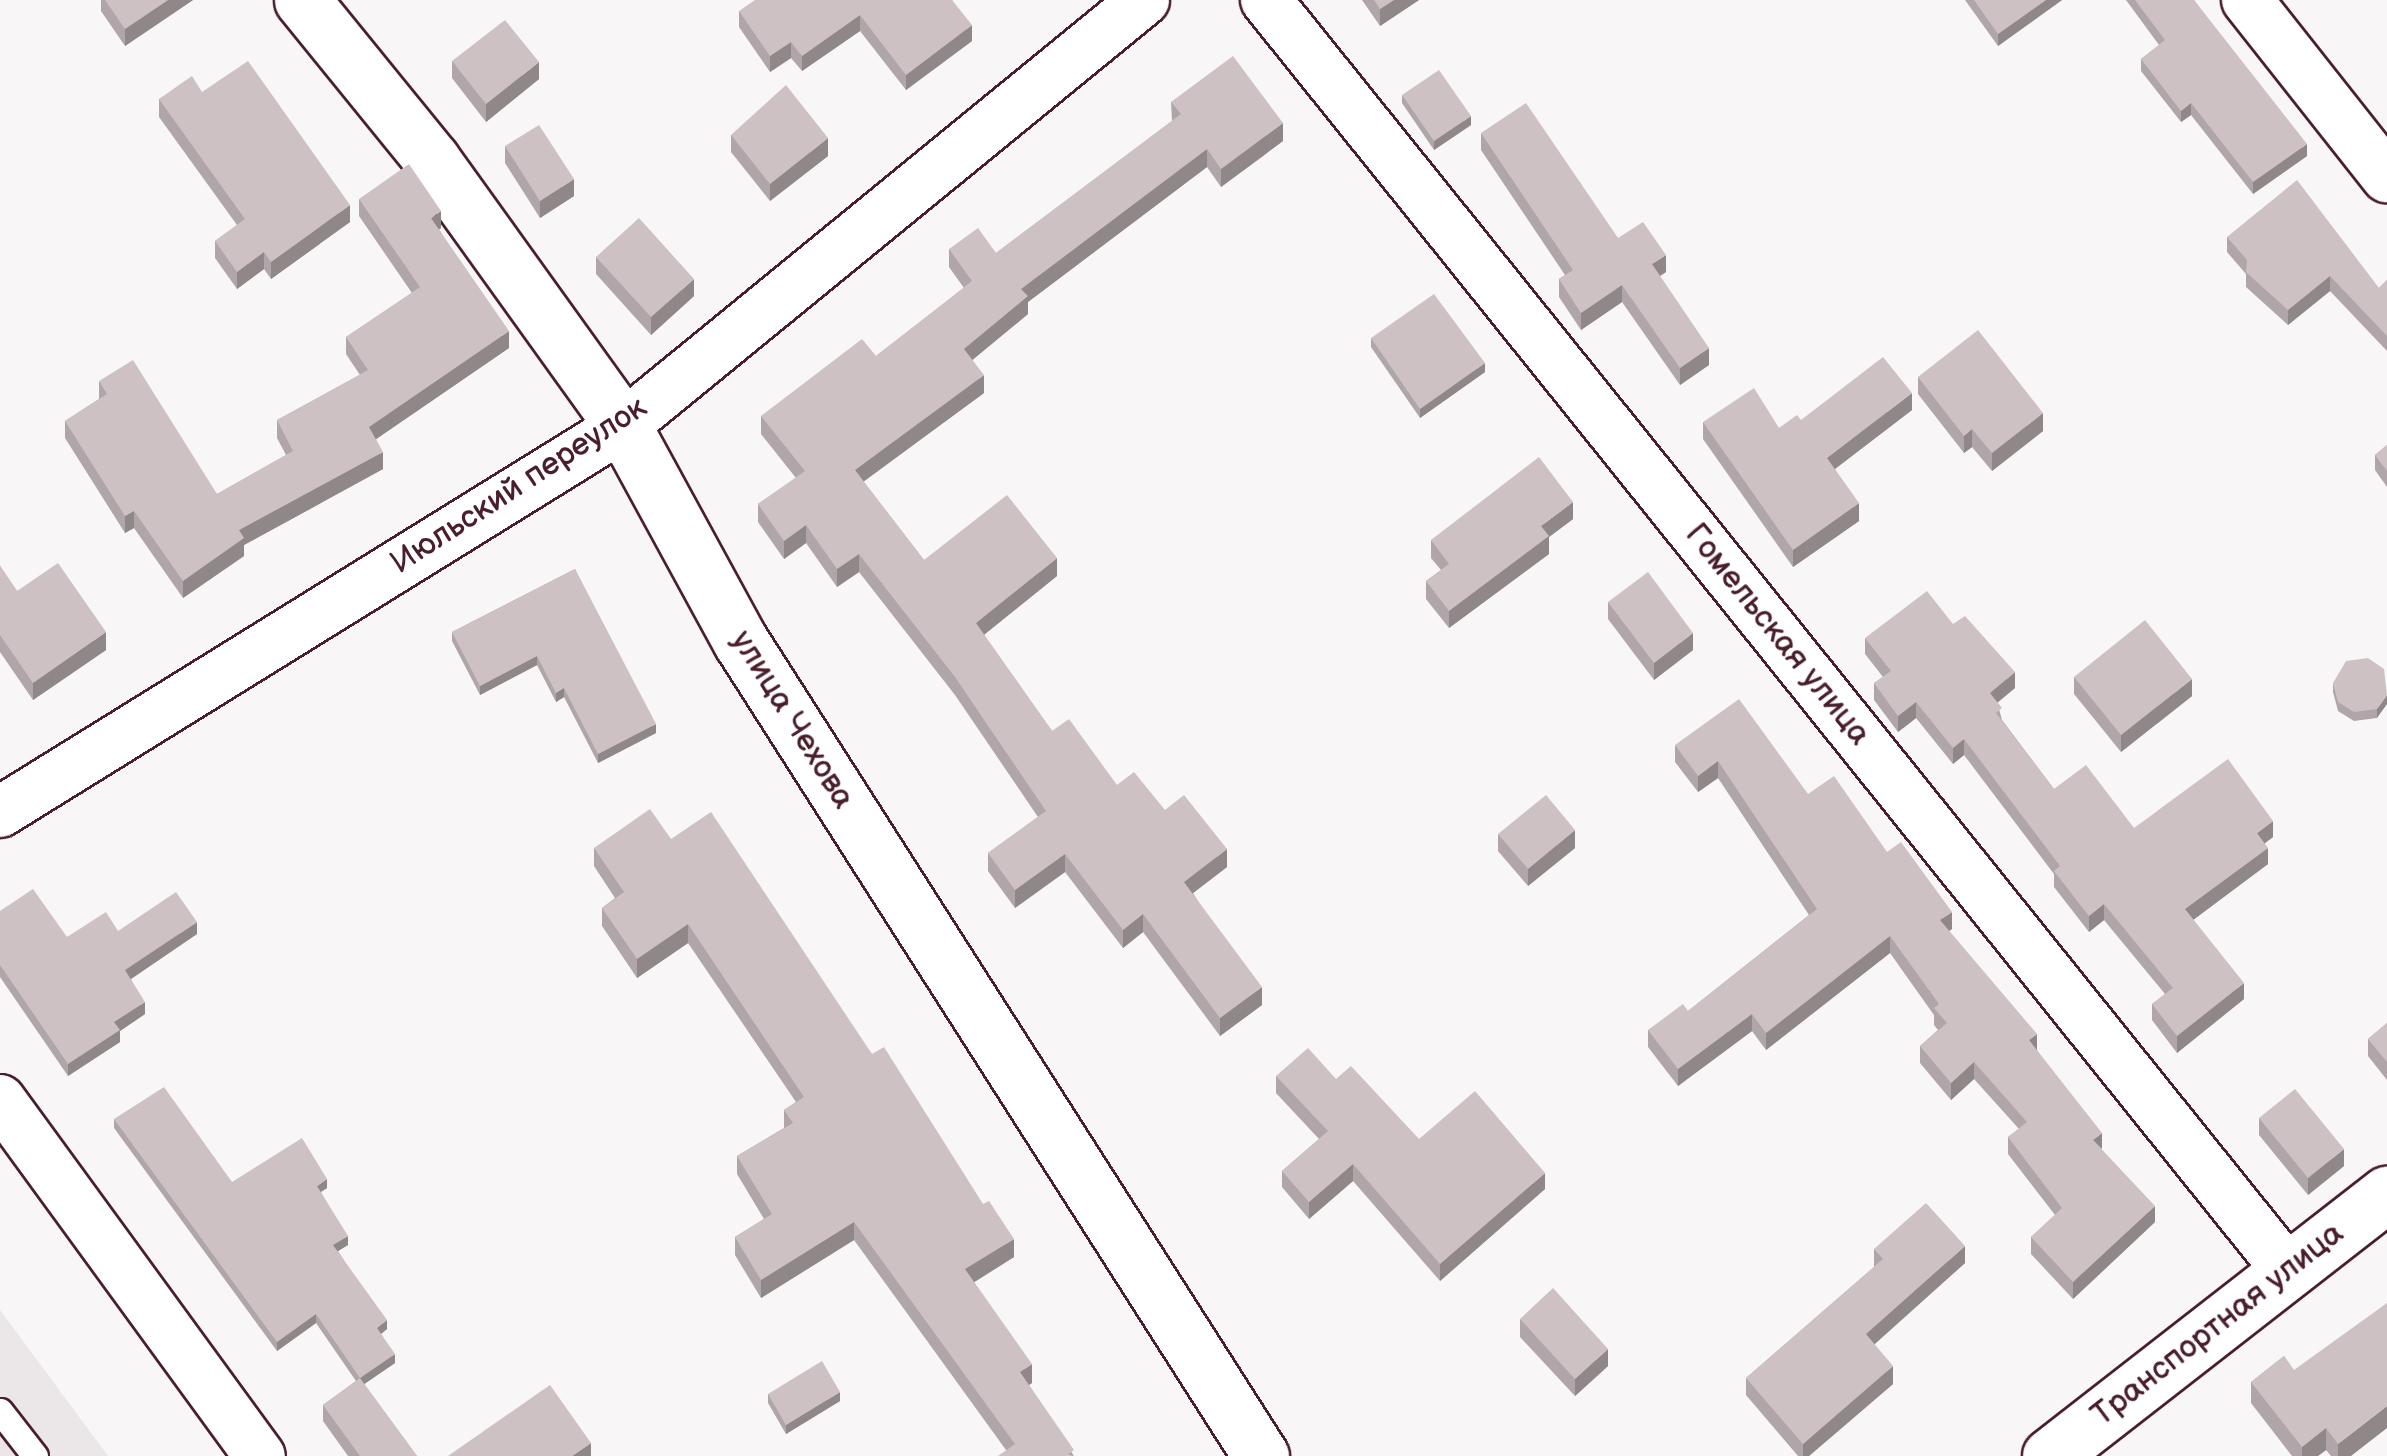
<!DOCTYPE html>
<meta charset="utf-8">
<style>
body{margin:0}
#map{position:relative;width:2387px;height:1456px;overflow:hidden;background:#f8f6f7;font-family:"Balsamiq Sans",sans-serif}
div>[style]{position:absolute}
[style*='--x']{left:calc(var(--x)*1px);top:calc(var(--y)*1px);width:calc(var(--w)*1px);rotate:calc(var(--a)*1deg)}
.built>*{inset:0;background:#ebe6e8}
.roads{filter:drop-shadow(2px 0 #4a1f2b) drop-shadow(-2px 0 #4a1f2b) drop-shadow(0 2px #4a1f2b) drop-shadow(0 -2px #4a1f2b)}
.service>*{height:25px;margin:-12.5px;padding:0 12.5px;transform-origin:12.5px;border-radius:12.5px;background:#fff}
.minor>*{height:50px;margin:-25px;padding:0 25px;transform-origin:25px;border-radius:25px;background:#fff}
.tertiary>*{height:55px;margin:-27.5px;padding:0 27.5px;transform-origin:27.5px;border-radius:27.5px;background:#fff}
.wall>*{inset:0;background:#b0a6a9}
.shaded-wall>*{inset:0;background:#908789}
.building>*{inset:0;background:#cdc1c4}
span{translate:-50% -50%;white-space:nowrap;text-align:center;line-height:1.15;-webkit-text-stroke:8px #fff;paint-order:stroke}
.street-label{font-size:32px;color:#4a1f2b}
</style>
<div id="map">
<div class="built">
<i style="clip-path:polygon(0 1310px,108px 1456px,0 1456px)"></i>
</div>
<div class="roads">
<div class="service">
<i style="--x:0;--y:1411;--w:57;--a:52.1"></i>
</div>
<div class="minor">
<i style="--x:1266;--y:0;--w:1631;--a:51.2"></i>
<i style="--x:2247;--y:0;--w:226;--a:51.7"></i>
<i style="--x:0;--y:812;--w:733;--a:-31.78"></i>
<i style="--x:623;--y:426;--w:673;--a:-39.27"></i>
<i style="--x:0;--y:1100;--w:441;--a:53.9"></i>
</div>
<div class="tertiary">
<i style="--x:302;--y:0;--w:206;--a:50.9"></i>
<i style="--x:432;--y:160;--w:327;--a:54.3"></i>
<i style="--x:623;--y:426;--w:246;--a:61.4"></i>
<i style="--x:741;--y:642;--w:966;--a:57.43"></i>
<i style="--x:2050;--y:1456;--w:427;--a:-37.9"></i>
</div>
</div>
<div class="wall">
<i style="clip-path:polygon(101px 0,193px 0,125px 46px,101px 11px)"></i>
<i style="clip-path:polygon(952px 0,972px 41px,906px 90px,860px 31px,802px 71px,791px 58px,770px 72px,739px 27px,739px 11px)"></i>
<i style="clip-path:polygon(1362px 0,1419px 0,1380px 26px)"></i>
<i style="clip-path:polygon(1965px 0,2062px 0,1998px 46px)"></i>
<i style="clip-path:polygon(2126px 0,2194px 0,2307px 156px,2253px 194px,2191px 115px,2181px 122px,2141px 71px,2141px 59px,2159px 45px)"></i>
<i style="clip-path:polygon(452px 61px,539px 79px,486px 122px,452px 78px)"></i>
<i style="clip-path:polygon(202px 92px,350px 222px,271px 279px,264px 269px,237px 289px,215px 258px,215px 241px,237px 225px,159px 117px,159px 99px)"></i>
<i style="clip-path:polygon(1402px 95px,1471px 125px,1434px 150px,1402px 103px)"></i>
<i style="clip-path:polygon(1171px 102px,1283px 141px,1221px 187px,1207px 167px,1028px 302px,1028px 314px,972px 360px,984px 393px,863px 481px,924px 560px,1057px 576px,984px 635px,1052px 731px,1117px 785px,1165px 810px,1227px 867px,1193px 893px,1262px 1005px,1220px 1036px,1143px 932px,1123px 948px,1065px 872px,1015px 908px,988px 871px,988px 853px,1038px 817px,955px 695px,859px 572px,837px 587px,806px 543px,784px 559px,758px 522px,758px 504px,796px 478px,761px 434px,761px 416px,876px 356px,964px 288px,949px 267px,949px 249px,996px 253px,1172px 121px)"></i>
<i style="clip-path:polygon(1481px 133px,1618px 238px,1666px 272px,1660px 276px,1709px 365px,1680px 385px,1622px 302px,1581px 330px,1559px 297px,1559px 279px,1565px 275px,1481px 150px)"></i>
<i style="clip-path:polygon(731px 135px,828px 156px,770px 201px,731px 152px)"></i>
<i style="clip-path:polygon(505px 146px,574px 196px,540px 218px,505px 163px)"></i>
<i style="clip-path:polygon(359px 199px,441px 228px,439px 229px,509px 348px,376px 439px,383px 469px,244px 545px,244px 556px,183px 598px,134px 528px,125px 533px,65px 438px,65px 421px,99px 399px,99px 381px,217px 494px,286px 455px,277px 438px,277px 420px,360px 375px,346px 354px,346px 337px,412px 293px,359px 216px)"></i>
<i style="clip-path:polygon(2227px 237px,2379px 288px,2387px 280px,2387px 351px,2330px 291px,2288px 325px,2246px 287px,2246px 274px,2227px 252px)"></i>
<i style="clip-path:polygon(596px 257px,694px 296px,651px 335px,596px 274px)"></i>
<i style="clip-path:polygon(1371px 338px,1485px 372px,1420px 418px,1371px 347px)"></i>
<i style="clip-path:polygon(1918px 377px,2043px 431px,1992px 471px,1972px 447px,1964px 453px,1918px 394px)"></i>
<i style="clip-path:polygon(1912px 410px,1835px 469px,1859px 521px,1793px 567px,1703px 439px,1703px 422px,1779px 428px,1801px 420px)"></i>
<i style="clip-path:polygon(2387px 445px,2387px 487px,2375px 470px,2375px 455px)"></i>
<i style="clip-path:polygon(1573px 519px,1549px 537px,1549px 554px,1449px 628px,1426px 599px,1426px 581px,1441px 570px,1431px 558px,1431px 540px)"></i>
<i style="clip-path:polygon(0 566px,17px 591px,106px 650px,33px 700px,0 652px)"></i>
<i style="clip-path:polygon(575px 569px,656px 733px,598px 763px,564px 697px,556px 702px,537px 665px,480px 695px,452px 641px,452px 632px)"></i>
<i style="clip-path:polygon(1608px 602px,1693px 650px,1654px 680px,1608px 619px)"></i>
<i style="clip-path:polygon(1953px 624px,2015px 688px,1997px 702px,2002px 720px,2054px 789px,2134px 828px,2273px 837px,2265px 843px,2268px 864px,2193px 920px,2244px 999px,2177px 1053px,2152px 1020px,2152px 1004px,2165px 994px,2104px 920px,2089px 932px,2054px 887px,2054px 874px,1964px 755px,1953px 764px,1916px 718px,1898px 732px,1874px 700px,1874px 683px,1883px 677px,1865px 654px,1865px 638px)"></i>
<i style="clip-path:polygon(2384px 669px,2377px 718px,2354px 721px,2338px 711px,2333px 692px,2333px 683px)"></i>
<i style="clip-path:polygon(2074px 677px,2192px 696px,2121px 752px,2074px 694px)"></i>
<i style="clip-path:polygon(1675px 745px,1808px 794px,1887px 852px,1952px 929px,1949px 931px,2037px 1050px,2102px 1150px,2155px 1222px,2073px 1299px,2031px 1254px,2031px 1237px,2055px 1215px,2008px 1154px,2008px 1137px,2019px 1129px,1974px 1079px,1951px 1100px,1920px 1063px,1920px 1046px,1938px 1030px,1934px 1025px,1934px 1015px,1890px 953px,1766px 1050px,1752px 1031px,1678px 1086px,1648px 1047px,1648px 1030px,1688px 1011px,1809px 915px,1718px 778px,1698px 792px,1675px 762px)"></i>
<i style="clip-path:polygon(1498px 834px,1575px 848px,1528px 886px,1498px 851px)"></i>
<i style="clip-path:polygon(671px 839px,872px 1054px,1014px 1257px,974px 1282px,1032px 1383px,1029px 1385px,1074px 1456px,1006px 1450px,854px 1240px,761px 1298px,735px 1255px,735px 1237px,764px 1219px,737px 1174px,737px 1156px,784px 1128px,784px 1110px,796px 1102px,688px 943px,637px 978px,602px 926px,602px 908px,615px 898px,594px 866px,594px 848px)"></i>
<i style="clip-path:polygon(0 911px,67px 937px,118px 931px,197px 934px,131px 979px,145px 1014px,120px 1031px,120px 1042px,68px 1076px,0 977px)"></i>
<i style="clip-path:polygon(2387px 1023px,2387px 1080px,2368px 1056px,2368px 1039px)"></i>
<i style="clip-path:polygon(1276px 1076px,1336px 1079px,1419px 1139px,1545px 1189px,1440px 1281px,1353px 1181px,1309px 1219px,1282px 1187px,1282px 1171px,1319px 1139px,1276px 1093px)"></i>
<i style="clip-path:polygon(2259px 1118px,2344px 1166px,2308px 1195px,2259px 1135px)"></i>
<i style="clip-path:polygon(114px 1119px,232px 1182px,327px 1188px,321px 1192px,348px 1245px,338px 1251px,387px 1329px,381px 1334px,395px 1363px,364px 1384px,417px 1456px,348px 1456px,323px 1421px,323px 1405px,356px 1381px,316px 1323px,277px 1351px,114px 1128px)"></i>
<i style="clip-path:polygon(1874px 1249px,1965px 1263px,1874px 1344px,1893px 1384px,1809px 1456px,1798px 1456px,1746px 1395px,1746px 1378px,1874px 1267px)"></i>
<i style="clip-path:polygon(1520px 1319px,1608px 1366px,1575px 1396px,1520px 1337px)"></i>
<i style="clip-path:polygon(2284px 1356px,2351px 1456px,2331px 1456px,2326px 1450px,2318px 1456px,2292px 1456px,2251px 1403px,2251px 1382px)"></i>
<i style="clip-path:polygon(768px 1394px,840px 1401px,786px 1434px,768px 1403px)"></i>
</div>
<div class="shaded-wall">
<i style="clip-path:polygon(168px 0,193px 0,125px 46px,125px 29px)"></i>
<i style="clip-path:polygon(1394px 0,1419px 0,1380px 26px,1380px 9px)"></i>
<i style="clip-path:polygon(2046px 0,2062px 0,1998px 46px,1998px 34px)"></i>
<i style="clip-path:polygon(860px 15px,860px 31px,802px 71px,802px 56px)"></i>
<i style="clip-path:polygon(972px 25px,972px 41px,906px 90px,906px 75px)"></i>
<i style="clip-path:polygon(791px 42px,791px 58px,770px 72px,770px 56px)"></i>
<i style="clip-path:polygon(539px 62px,539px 79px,486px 122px,486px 104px)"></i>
<i style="clip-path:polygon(2191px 103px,2191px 115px,2181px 122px,2181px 111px)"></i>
<i style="clip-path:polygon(1471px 116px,1471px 125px,1434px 150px,1434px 141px)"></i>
<i style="clip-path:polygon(1283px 123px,1283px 141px,1221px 187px,1221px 169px)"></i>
<i style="clip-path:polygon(828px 138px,828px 156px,770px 201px,770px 184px)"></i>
<i style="clip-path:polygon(2307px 144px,2307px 156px,2253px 194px,2253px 182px)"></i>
<i style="clip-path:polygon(1207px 149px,1207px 167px,1028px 302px,1028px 314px,964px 367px,964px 349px,1021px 289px)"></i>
<i style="clip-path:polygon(574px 179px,574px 196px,540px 218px,540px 201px)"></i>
<i style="clip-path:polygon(350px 205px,350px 222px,271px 279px,271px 262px)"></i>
<i style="clip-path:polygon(441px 211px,441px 228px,431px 235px,431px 218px)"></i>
<i style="clip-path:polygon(264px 252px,264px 269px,237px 289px,237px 272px)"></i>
<i style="clip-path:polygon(1666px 255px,1666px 272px,1652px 281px,1652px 264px)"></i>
<i style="clip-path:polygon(2330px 276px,2330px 291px,2288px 325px,2288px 310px)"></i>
<i style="clip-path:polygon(694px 279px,694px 296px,651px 335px,651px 317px)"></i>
<i style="clip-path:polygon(1622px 285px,1622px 302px,1581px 330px,1581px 313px)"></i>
<i style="clip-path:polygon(509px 331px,509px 348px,369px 444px,369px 427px)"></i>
<i style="clip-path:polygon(1709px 348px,1709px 365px,1680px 385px,1680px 368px)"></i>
<i style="clip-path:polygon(1485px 363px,1485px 372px,1420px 418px,1420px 409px)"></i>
<i style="clip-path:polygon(984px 375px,984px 393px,855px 488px,855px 470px)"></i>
<i style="clip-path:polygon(1912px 393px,1912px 410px,1827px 475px,1827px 458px)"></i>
<i style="clip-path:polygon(2043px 413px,2043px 431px,1992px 471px,1992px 453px)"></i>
<i style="clip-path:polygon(1972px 429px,1972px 447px,1964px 453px,1964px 436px)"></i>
<i style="clip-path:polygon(383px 452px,383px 469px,244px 545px,244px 556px,183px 598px,183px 581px,239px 530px)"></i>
<i style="clip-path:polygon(1573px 502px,1573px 519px,1549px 537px,1549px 554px,1449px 628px,1449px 611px,1541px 526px)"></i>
<i style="clip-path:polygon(1859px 503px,1859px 521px,1793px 567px,1793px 550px)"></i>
<i style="clip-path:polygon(134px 511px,134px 528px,125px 533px,125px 516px)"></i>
<i style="clip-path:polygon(806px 525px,806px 543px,784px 559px,784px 541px)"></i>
<i style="clip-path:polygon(859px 554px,859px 572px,837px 587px,837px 569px)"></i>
<i style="clip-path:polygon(1057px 558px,1057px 576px,976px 641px,976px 623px)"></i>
<i style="clip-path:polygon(106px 632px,106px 650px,33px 700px,33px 683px)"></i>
<i style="clip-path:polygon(1693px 633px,1693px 650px,1654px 680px,1654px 663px)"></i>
<i style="clip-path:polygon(537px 656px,537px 665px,480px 695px,480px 686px)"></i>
<i style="clip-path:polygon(2015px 672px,2015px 688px,1990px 709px,1990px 693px)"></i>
<i style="clip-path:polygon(2192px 679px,2192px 696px,2121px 752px,2121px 735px)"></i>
<i style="clip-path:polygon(564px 688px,564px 697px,556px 702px,556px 693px)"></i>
<i style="clip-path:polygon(2387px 695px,2387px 704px,2377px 718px,2377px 709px)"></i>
<i style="clip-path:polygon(1916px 702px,1916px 718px,1898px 732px,1898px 716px)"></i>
<i style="clip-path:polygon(656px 724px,656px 733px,598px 763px,598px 754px)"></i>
<i style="clip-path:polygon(1964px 739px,1964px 755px,1953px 764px,1953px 748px)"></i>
<i style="clip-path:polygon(1718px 761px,1718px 778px,1698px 792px,1698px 776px)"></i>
<i style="clip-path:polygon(2273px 821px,2273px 837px,2257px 849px,2257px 833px)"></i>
<i style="clip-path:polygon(1575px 830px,1575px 848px,1528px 886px,1528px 869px)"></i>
<i style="clip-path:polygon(2268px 848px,2268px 864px,2185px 926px,2185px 909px)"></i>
<i style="clip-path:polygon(1227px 849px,1227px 867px,1184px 900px,1184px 882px)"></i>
<i style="clip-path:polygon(1065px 854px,1065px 872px,1015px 908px,1015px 890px)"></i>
<i style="clip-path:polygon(2104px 904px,2104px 920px,2089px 932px,2089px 916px)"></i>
<i style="clip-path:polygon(1952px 912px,1952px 929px,1940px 937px,1940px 920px)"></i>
<i style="clip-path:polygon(1143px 914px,1143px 932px,1123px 948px,1123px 930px)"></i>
<i style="clip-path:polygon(197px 922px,197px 934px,125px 983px,125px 970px)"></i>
<i style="clip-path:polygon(688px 924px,688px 943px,637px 978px,637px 959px)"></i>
<i style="clip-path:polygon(1890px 936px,1890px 953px,1766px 1050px,1766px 1033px)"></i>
<i style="clip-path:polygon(2244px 983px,2244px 999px,2177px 1053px,2177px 1036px)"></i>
<i style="clip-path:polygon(1262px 987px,1262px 1005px,1220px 1036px,1220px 1018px)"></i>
<i style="clip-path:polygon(145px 1002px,145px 1014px,120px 1031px,120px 1042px,68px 1076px,68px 1064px,114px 1022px)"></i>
<i style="clip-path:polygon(1752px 1014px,1752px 1031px,1678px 1086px,1678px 1069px)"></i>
<i style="clip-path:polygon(2037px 1034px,2037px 1051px,2029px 1040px)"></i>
<i style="clip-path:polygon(1974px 1062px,1974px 1079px,1951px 1100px,1951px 1083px)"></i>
<i style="clip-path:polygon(2102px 1133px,2102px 1149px,2093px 1140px)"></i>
<i style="clip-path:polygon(2344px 1149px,2344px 1166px,2308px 1195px,2308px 1178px)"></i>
<i style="clip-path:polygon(1353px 1164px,1353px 1181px,1309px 1219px,1309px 1202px)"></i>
<i style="clip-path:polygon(1545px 1173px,1545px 1189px,1440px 1281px,1440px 1264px)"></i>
<i style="clip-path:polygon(327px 1179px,327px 1188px,317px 1194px,317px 1186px)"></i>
<i style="clip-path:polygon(2155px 1206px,2155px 1222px,2073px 1299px,2073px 1282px)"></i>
<i style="clip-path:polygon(854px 1222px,854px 1240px,761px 1298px,761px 1280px)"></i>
<i style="clip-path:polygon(348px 1236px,348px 1245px,333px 1254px,333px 1245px)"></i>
<i style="clip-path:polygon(1014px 1239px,1014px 1257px,965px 1288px,965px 1269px)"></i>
<i style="clip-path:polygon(1965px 1246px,1965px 1263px,1866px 1352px,1866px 1334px)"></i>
<i style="clip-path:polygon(316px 1314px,316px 1323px,277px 1351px,277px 1342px)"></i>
<i style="clip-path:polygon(387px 1320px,387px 1329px,377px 1337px,377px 1328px)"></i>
<i style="clip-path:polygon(1608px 1349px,1608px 1366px,1575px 1396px,1575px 1379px)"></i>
<i style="clip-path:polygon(395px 1354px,395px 1363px,360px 1387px,360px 1378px)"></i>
<i style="clip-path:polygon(1032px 1364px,1032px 1383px,1020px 1391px,1020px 1372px)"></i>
<i style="clip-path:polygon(1893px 1366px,1893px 1384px,1809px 1456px,1803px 1456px,1803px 1444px)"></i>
<i style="clip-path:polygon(840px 1392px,840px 1401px,786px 1434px,786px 1425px)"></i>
<i style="clip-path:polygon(2387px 1406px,2387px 1428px,2351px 1456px,2338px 1456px,2338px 1444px)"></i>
<i style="clip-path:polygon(2326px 1428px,2326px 1450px,2318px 1456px,2302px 1456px,2302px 1447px)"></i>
<i style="clip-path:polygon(591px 1443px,591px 1456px,572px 1456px)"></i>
</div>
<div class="building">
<i style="clip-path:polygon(105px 0,168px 0,125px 29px)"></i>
<i style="clip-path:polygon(755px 0,952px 0,972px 25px,906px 75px,860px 15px,802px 56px,791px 42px,770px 56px,739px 11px)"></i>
<i style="clip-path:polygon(1374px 0,1394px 0,1380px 9px)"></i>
<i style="clip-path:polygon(1974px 0,2046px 0,1998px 34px)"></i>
<i style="clip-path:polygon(2135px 0,2194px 0,2307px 144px,2253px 182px,2191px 103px,2181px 111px,2141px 59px,2165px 40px)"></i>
<i style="clip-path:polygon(505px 20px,539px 62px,486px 104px,452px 61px)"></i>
<i style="clip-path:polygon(1233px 56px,1283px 123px,1221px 169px,1207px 149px,1021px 289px,1028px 296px,964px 349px,984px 375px,855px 470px,924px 560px,1007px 495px,1057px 558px,976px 623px,1052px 731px,1069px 719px,1117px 785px,1134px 772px,1165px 810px,1184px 795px,1227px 849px,1184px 882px,1262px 987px,1220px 1018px,1143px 914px,1123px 930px,1065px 854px,1015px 890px,988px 853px,1046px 811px,955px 677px,859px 554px,837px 569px,806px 525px,784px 541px,758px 504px,805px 471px,761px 416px,862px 339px,876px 356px,972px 281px,949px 249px,978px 228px,996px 253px,1181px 114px,1171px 102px)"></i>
<i style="clip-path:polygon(248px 61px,350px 205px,271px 262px,264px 252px,237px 272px,215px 241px,245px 219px,159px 99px,192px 76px,202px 92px)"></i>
<i style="clip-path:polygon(1439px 70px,1471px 116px,1434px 141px,1402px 95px)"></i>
<i style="clip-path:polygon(786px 85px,828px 138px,770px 184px,731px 135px)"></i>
<i style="clip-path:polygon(1526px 103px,1618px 238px,1643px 222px,1666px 255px,1652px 264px,1709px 348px,1680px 368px,1622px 285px,1581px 313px,1559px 279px,1573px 270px,1481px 133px)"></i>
<i style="clip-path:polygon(539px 125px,574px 179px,540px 201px,505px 146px)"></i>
<i style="clip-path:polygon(409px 164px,441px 211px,431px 218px,509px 331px,369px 427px,383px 452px,239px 530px,244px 538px,183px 581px,134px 511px,125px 516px,65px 421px,107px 394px,99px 381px,133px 360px,217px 494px,293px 451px,277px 420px,368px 370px,346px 337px,420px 287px,359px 199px)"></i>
<i style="clip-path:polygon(2297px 180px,2379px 288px,2387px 280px,2387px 336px,2330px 276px,2288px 310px,2246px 272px,2247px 260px,2227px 237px)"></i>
<i style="clip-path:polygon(639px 218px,694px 279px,651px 317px,596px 257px)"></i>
<i style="clip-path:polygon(1434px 294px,1485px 363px,1420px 409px,1371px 338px)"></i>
<i style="clip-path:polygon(1978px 330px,2043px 413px,1992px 453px,1972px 429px,1964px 436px,1918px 377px)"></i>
<i style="clip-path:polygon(1883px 357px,1912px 393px,1827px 458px,1859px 503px,1793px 550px,1703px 422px,1754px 388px,1779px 428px,1797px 415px,1801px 420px)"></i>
<i style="clip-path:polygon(2387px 445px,2387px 471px,2375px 455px)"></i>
<i style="clip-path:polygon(1539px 457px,1573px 502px,1541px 526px,1549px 536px,1449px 611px,1426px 581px,1449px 564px,1431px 540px)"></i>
<i style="clip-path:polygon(58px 563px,106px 632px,33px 683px,0 635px,0 566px,17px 591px)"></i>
<i style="clip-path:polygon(575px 569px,656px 724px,598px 754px,564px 688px,556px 693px,537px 656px,480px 686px,452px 632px)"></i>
<i style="clip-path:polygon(1648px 572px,1693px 633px,1654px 663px,1608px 602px)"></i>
<i style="clip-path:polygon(1927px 591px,1953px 624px,1965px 616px,2015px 672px,1990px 693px,2002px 708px,1996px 713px,2054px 789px,2086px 765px,2134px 828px,2228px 759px,2273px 821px,2257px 833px,2268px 848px,2185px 909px,2244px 983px,2177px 1036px,2152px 1004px,2173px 988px,2104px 904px,2089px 916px,2054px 871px,2060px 866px,1964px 739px,1953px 748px,1916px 702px,1898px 716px,1874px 683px,1891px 671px,1865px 638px)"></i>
<i style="clip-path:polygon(2145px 620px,2192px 679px,2121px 735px,2074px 677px)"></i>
<i style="clip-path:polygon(2368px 658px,2384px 669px,2387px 695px,2377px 709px,2354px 712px,2338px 702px,2333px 683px,2346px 661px)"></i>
<i style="clip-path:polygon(1739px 699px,1808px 794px,1834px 776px,1887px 852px,1901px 842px,1952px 912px,1940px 920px,2037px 1034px,2029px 1040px,2102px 1133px,2093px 1140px,2155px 1206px,2073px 1282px,2031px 1237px,2062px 1208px,2008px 1137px,2027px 1122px,1974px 1062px,1951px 1083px,1920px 1046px,1947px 1023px,1934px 1008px,1939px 1004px,1890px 936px,1766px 1033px,1752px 1014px,1678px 1069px,1648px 1030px,1683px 1004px,1688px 1011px,1817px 909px,1718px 761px,1698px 776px,1675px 745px)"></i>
<i style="clip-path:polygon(1546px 795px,1575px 830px,1528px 869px,1498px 834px)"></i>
<i style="clip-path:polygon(650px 809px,671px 839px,711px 812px,872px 1054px,884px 1047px,983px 1204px,989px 1201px,1014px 1239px,965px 1269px,1032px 1364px,1020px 1372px,1074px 1450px,1066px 1456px,998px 1456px,1015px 1444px,854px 1222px,761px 1280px,735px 1237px,772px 1214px,737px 1156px,793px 1123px,784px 1110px,804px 1097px,688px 924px,637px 959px,602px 908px,624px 892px,594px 848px)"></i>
<i style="clip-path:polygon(33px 889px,67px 937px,106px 912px,118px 931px,176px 892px,197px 922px,125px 970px,145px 1002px,114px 1022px,120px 1030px,68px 1064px,0 965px,0 911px)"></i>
<i style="clip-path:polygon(2387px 1023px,2387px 1062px,2368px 1039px)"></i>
<i style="clip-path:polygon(1308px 1048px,1336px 1079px,1351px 1066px,1419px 1139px,1475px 1091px,1545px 1173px,1440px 1264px,1353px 1164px,1309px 1202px,1282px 1171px,1328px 1131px,1276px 1076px)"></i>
<i style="clip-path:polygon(164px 1087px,232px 1182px,302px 1138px,327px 1179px,317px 1186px,348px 1236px,333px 1245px,387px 1320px,377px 1328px,395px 1354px,360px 1378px,316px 1314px,277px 1342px,114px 1119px)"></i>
<i style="clip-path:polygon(2295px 1089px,2344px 1149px,2308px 1178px,2259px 1118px)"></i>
<i style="clip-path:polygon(1926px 1203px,1965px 1246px,1866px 1334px,1893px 1366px,1803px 1444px,1746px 1378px,1883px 1259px,1874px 1249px)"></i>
<i style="clip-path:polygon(1553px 1288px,1608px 1349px,1575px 1379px,1520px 1319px)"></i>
<i style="clip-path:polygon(2387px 1303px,2387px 1406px,2338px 1444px,2326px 1428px,2302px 1447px,2251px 1382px,2284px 1356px,2294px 1370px)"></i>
<i style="clip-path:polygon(822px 1361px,840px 1392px,786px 1425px,768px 1394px)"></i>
<i style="clip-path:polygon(360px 1378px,417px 1456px,360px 1456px,323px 1405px)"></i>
<i style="clip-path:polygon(550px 1385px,591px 1443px,572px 1456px,448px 1456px)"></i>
</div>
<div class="street-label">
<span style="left:519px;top:486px;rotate:-33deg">Июльский переулок</span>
<span style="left:1777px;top:635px;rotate:51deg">Гомельская улица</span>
<span style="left:792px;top:720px;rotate:58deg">улица Чехова</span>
<span style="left:2218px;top:1325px;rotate:-38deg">Транспортная улица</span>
</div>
</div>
